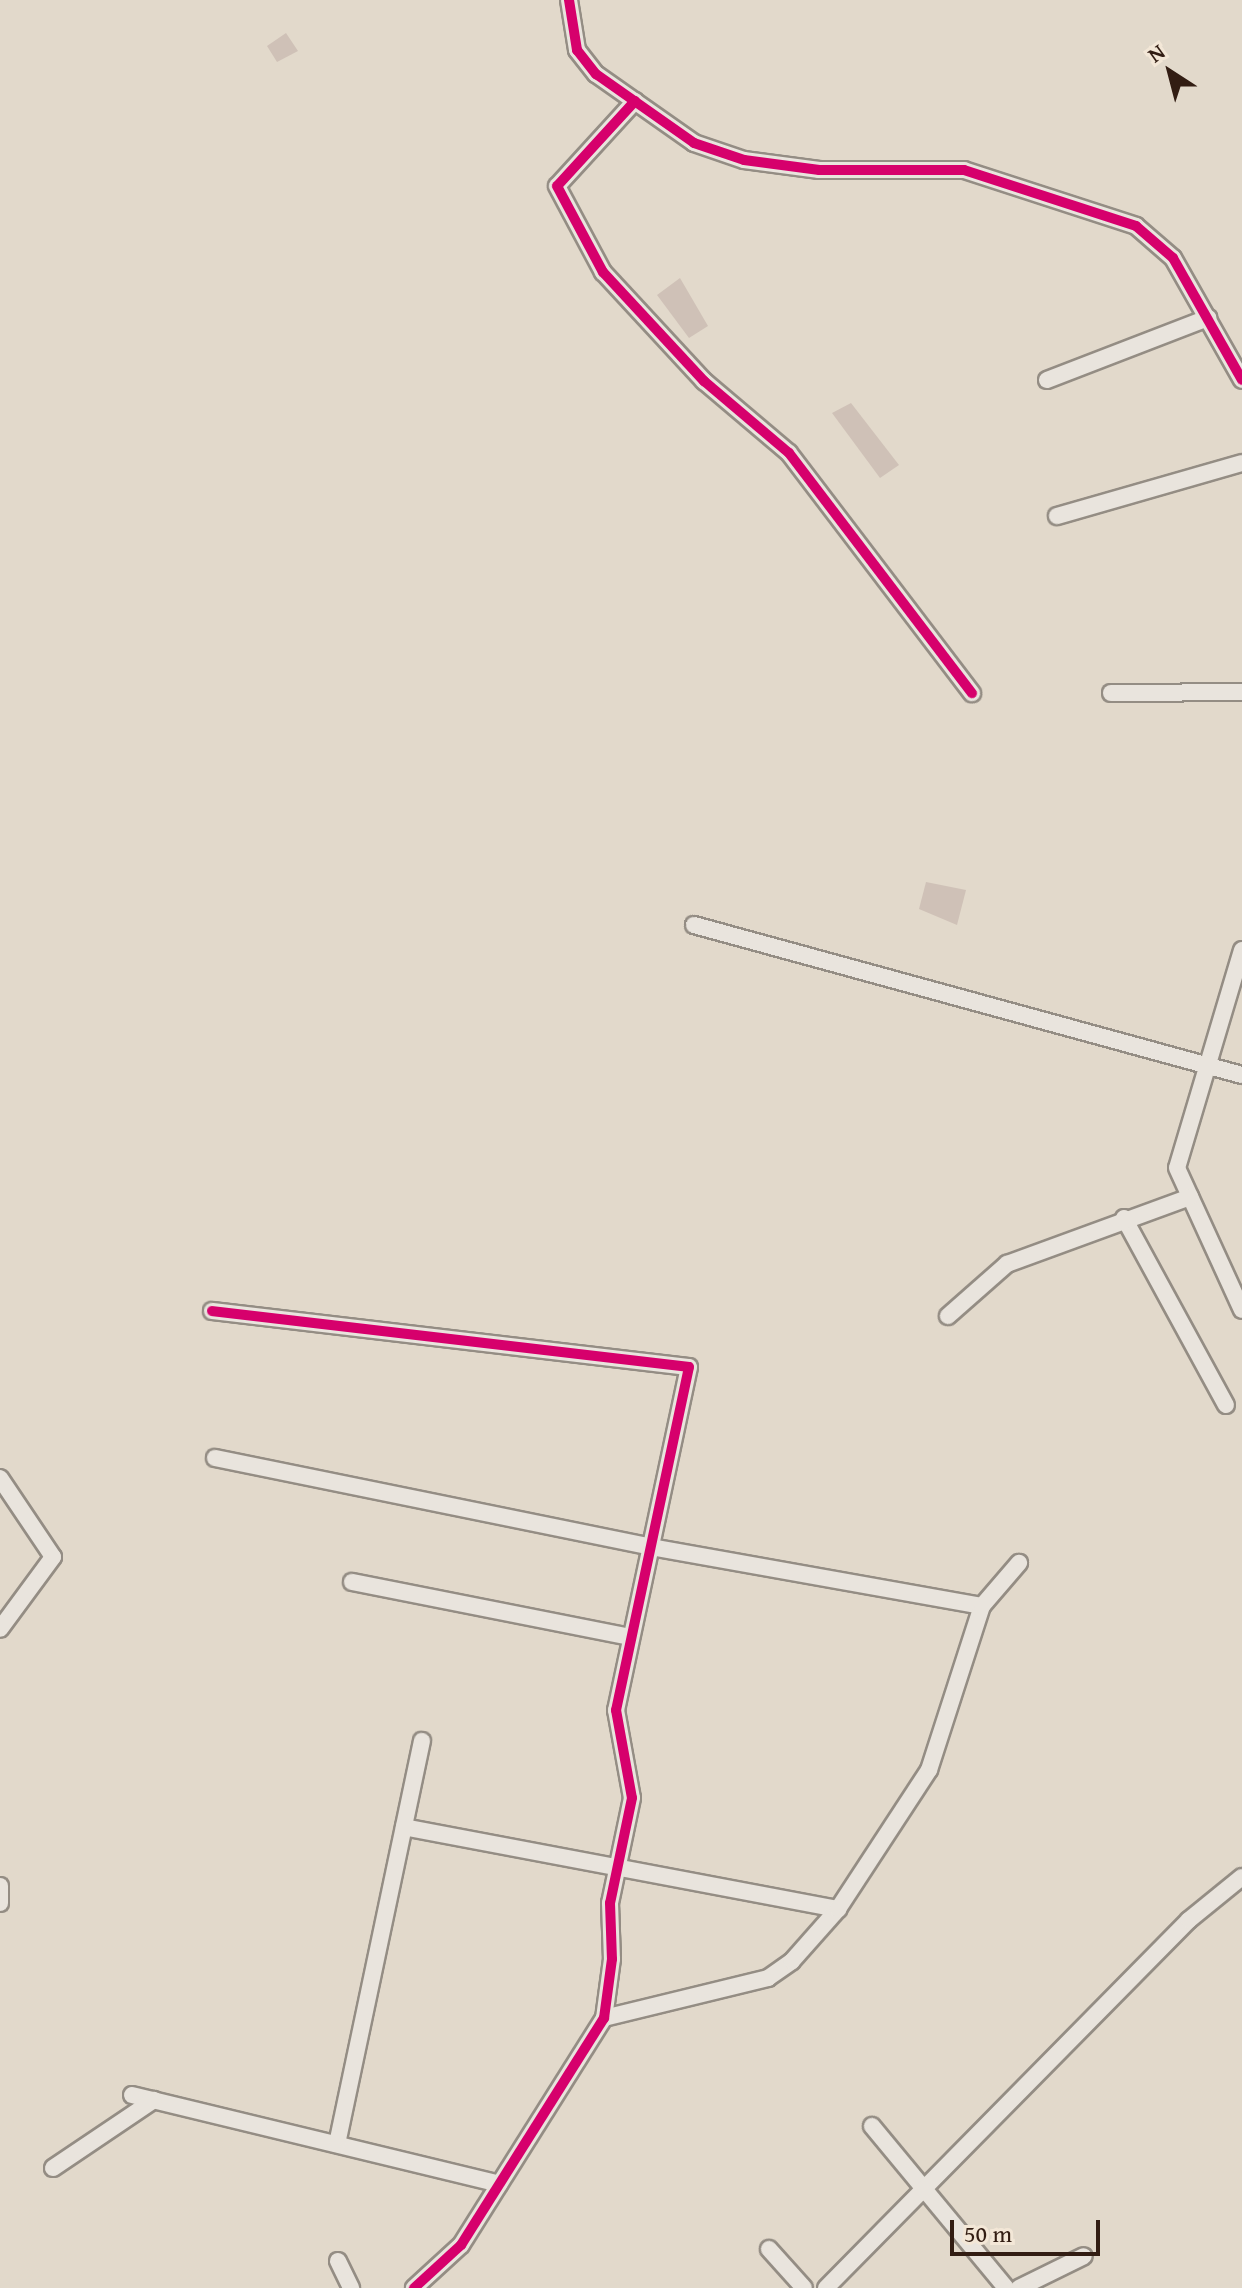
<!DOCTYPE html>
<style>
body{margin:0}
#map{position:relative;width:1242px;height:2288px;overflow:hidden;background:#e2d9cb;font-family:"Gentium Book Plus",serif}
div>[style]{position:absolute}
[style*='--x']{left:calc(var(--x)*1px);top:calc(var(--y)*1px);width:calc(var(--w)*1px);rotate:calc(var(--a)*1deg)}
.building>*{inset:0;background:#cfc1b7}
.roads{filter:drop-shadow(2px 0 #948d84) drop-shadow(-2px 0 #948d84) drop-shadow(0 2px #948d84) drop-shadow(0 -2px #948d84)}
.minor>*{height:16px;margin:-8px;padding:0 8px;transform-origin:8px;border-radius:8px;background:#e9e4dd}
.cycleway>*{height:10px;margin:-5px;padding:0 5px;transform-origin:5px;border-radius:5px;background:#d6006c}
span{translate:-50% -50%;white-space:nowrap;text-align:center;line-height:1.15;-webkit-text-stroke:6px #f3e7d7;paint-order:stroke}
.north{position:absolute;left:1130px;top:32px;width:80px;height:80px;-webkit-text-stroke:6px #f3e7d7;paint-order:stroke;rotate:324deg;font-size:22px;font-weight:700;line-height:32px;text-align:center;color:#321d13}
.north::after{content:'';display:block;margin:auto;width:28px;height:36px;background:#321d13;clip-path:polygon(50% 0,100% 100%,50% 72%,0 100%)}
.scale{position:absolute;left:950px;top:2220px;width:150px;height:36px;box-sizing:border-box;border:4px solid #321d13;border-top:0;padding-left:10px;font-size:24px;line-height:28px;white-space:nowrap;color:#321d13;-webkit-text-stroke:6px #f3e7d7;paint-order:stroke}
</style>
<div id="map">
<div class="building">
<i style="clip-path:polygon(286px 33px,298px 51px,277px 62px,267px 46px)"></i>
<i style="clip-path:polygon(680px 278px,708px 326px,689px 338px,657px 295px)"></i>
<i style="clip-path:polygon(851px 403px,899px 465px,880px 478px,832px 413px)"></i>
<i style="clip-path:polygon(926px 882px,966px 890px,957px 925px,919px 909px)"></i>
</div>
<div class="roads">
<div class="minor">
<i style="--x:569;--y:0;--w:51;--a:80.9"></i>
<i style="--x:577;--y:50;--w:31;--a:52"></i>
<i style="--x:596;--y:74;--w:120;--a:35.1"></i>
<i style="--x:694;--y:143;--w:53;--a:18.8"></i>
<i style="--x:744;--y:160;--w:76;--a:7.6"></i>
<i style="--x:819;--y:170;--w:145;--a:0"></i>
<i style="--x:964;--y:170;--w:181;--a:18"></i>
<i style="--x:1136;--y:226;--w:49;--a:40.9"></i>
<i style="--x:1173;--y:258;--w:140;--a:60.5"></i>
<i style="--x:635;--y:101;--w:115;--a:132.5"></i>
<i style="--x:557;--y:186;--w:98;--a:61.9"></i>
<i style="--x:603;--y:272;--w:149;--a:47.2"></i>
<i style="--x:704;--y:381;--w:111;--a:40.3"></i>
<i style="--x:789;--y:453;--w:302;--a:52.7"></i>
<i style="--x:1047;--y:380;--w:173;--a:-21.1"></i>
<i style="--x:1057;--y:516;--w:192;--a:-16"></i>
<i style="--x:1111;--y:693;--w:131;--a:-0.4"></i>
<i style="--x:694;--y:925;--w:568;--a:15.31"></i>
<i style="--x:1242;--y:950;--w:227;--a:106.6"></i>
<i style="--x:1177;--y:1168;--w:156;--a:65.4"></i>
<i style="--x:1124;--y:1218;--w:213;--a:61.4"></i>
<i style="--x:212;--y:1311;--w:480;--a:6.7"></i>
<i style="--x:689;--y:1367;--w:351;--a:102"></i>
<i style="--x:616;--y:1710;--w:89;--a:79.7"></i>
<i style="--x:632;--y:1798;--w:107;--a:101.8"></i>
<i style="--x:610;--y:1903;--w:56;--a:88"></i>
<i style="--x:612;--y:1959;--w:60;--a:97.7"></i>
<i style="--x:604;--y:2018;--w:268;--a:122.2"></i>
<i style="--x:461;--y:2245;--w:64;--a:137.5"></i>
<i style="--x:948;--y:1316;--w:79;--a:-41.4"></i>
<i style="--x:1007;--y:1264;--w:195;--a:-20.1"></i>
<i style="--x:215;--y:1458;--w:445;--a:11.5"></i>
<i style="--x:651;--y:1547;--w:336;--a:10.1"></i>
<i style="--x:0;--y:1478;--w:95;--a:56.1"></i>
<i style="--x:53;--y:1557;--w:89;--a:126.4"></i>
<i style="--x:352;--y:1582;--w:284;--a:11.2"></i>
<i style="--x:404;--y:1827;--w:442;--a:10.7"></i>
<i style="--x:0;--y:1886;--w:17;--a:90"></i>
<i style="--x:604;--y:2018;--w:169;--a:-13.7"></i>
<i style="--x:768;--y:1978;--w:29;--a:-35"></i>
<i style="--x:792;--y:1961;--w:69;--a:-48.5"></i>
<i style="--x:838;--y:1909;--w:166;--a:-56.8"></i>
<i style="--x:929;--y:1770;--w:172;--a:-72.1"></i>
<i style="--x:982;--y:1606;--w:57;--a:-49.3"></i>
<i style="--x:132;--y:2095;--w:378;--a:13.6"></i>
<i style="--x:872;--y:2126;--w:210;--a:50.4"></i>
<i style="--x:337;--y:2144;--w:412;--a:-78.1"></i>
<i style="--x:53;--y:2168;--w:122;--a:-34"></i>
<i style="--x:769;--y:2249;--w:52;--a:48.1"></i>
<i style="--x:338;--y:2261;--w:30;--a:64"></i>
<i style="--x:826;--y:2288;--w:517;--a:-45.39"></i>
<i style="--x:1189;--y:1920;--w:68;--a:-39.1"></i>
<i style="--x:1019;--y:2288;--w:72;--a:-26.2"></i>
</div>
</div>
<div class="cycleway">
<i style="--x:569;--y:0;--w:51;--a:80.9"></i>
<i style="--x:577;--y:50;--w:31;--a:52"></i>
<i style="--x:596;--y:74;--w:120;--a:35.1"></i>
<i style="--x:694;--y:143;--w:53;--a:18.8"></i>
<i style="--x:744;--y:160;--w:76;--a:7.6"></i>
<i style="--x:819;--y:170;--w:145;--a:0"></i>
<i style="--x:964;--y:170;--w:181;--a:18"></i>
<i style="--x:1136;--y:226;--w:49;--a:40.9"></i>
<i style="--x:1173;--y:258;--w:140;--a:60.5"></i>
<i style="--x:635;--y:101;--w:115;--a:132.5"></i>
<i style="--x:557;--y:186;--w:98;--a:61.9"></i>
<i style="--x:603;--y:272;--w:149;--a:47.2"></i>
<i style="--x:704;--y:381;--w:111;--a:40.3"></i>
<i style="--x:789;--y:453;--w:302;--a:52.7"></i>
<i style="--x:212;--y:1311;--w:480;--a:6.7"></i>
<i style="--x:689;--y:1367;--w:351;--a:102"></i>
<i style="--x:616;--y:1710;--w:89;--a:79.7"></i>
<i style="--x:632;--y:1798;--w:107;--a:101.8"></i>
<i style="--x:610;--y:1903;--w:56;--a:88"></i>
<i style="--x:612;--y:1959;--w:60;--a:97.7"></i>
<i style="--x:604;--y:2018;--w:268;--a:122.2"></i>
<i style="--x:461;--y:2245;--w:64;--a:137.5"></i>
</div>
<div class="north">N</div>
<div class="scale">50 m</div>
</div>
